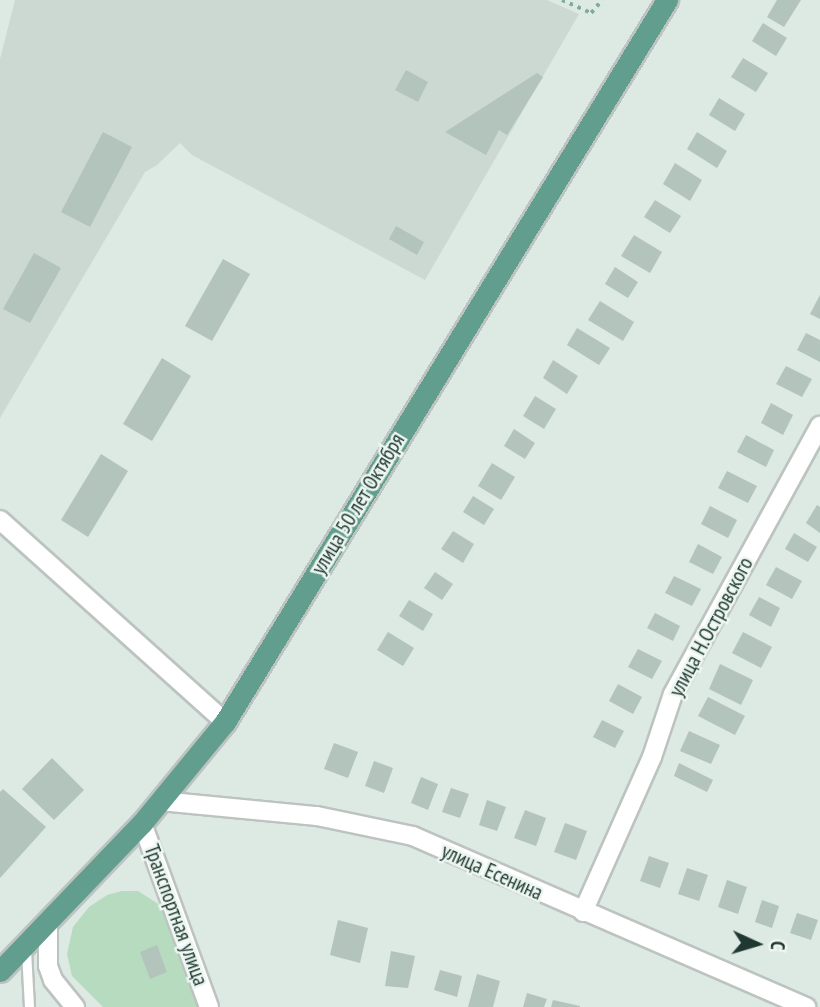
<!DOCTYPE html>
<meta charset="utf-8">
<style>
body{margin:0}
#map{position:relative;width:820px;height:1007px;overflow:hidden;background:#dde9e3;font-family:"PT Sans Narrow",sans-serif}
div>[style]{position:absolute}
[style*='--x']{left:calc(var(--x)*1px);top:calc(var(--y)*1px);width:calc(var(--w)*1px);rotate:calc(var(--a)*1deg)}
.built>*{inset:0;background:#cbd9d2}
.green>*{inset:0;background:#b6dbbf}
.building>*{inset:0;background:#b3c4bc}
.path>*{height:3.5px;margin-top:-1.75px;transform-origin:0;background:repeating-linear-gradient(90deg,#7ead9d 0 3.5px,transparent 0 8.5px)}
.roads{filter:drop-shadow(2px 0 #bcc3c1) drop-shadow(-2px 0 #bcc3c1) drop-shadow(0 2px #bcc3c1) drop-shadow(0 -2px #bcc3c1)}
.lane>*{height:9px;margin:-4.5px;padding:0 4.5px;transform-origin:4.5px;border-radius:4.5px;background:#fff}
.street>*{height:18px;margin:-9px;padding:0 9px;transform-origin:9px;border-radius:9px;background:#fff}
.primary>*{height:21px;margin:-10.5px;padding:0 10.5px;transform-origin:10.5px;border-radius:10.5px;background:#629e8d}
span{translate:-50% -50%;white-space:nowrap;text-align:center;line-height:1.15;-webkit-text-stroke:5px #edf6f1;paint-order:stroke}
.street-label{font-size:21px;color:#1f3831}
.north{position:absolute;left:722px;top:909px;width:70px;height:70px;-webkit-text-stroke:5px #edf6f1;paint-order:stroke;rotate:94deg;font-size:19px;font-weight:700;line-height:28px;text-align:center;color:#1f3831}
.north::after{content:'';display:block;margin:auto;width:24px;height:32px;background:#1f3831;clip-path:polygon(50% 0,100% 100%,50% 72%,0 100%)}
</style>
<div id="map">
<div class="built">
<i style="clip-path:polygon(15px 0,547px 0,579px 14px,425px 280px,192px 155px,180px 143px,157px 165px,145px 172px,0 418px,0 59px)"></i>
</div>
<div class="green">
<i style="clip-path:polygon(122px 891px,138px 891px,163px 907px,198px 1007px,103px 1007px,72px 976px,67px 954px,73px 927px,89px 907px,107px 895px)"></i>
</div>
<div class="building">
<i style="clip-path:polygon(777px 0,801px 0,784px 27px,767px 17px)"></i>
<i style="clip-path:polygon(763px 23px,787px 38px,776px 56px,752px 41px)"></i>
<i style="clip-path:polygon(743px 58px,768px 73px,756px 92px,731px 77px)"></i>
<i style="clip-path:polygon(406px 70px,428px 82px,418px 102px,395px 90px)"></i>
<i style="clip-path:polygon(537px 73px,543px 77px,507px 135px,499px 130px,486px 155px,445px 132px)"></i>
<i style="clip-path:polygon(719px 98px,745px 114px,735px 131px,709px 115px)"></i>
<i style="clip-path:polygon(103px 132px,132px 147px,90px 227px,61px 212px)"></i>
<i style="clip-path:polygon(697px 132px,727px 151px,717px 168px,687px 149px)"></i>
<i style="clip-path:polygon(675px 163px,702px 180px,690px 201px,663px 184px)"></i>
<i style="clip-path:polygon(655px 200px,681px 216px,670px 233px,644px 217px)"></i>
<i style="clip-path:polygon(396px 226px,424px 242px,417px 255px,389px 239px)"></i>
<i style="clip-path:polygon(634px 235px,662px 252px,650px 273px,621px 256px)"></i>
<i style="clip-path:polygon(34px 253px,61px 268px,30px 323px,3px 309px)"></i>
<i style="clip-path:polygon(223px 259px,250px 274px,212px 341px,185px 326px)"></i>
<i style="clip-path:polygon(615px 267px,638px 282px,628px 298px,605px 284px)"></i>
<i style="clip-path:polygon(820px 295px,820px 319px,810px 314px)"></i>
<i style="clip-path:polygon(600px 301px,634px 322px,623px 341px,588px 320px)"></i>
<i style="clip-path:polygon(577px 328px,610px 348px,599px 365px,567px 345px)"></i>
<i style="clip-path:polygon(806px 333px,820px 340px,820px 362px,797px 350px)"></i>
<i style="clip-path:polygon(162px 358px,191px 376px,152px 441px,123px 424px)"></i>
<i style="clip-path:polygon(553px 360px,578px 376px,567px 394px,543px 378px)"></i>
<i style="clip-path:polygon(786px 366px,812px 379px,802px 397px,776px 384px)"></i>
<i style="clip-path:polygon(535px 396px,556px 409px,544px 429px,523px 416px)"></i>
<i style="clip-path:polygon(771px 403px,793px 415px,783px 435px,761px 423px)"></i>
<i style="clip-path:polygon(514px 429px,535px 443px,525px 459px,504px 446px)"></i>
<i style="clip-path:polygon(746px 435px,774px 450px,766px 467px,737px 452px)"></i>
<i style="clip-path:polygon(101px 454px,128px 471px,88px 537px,61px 520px)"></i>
<i style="clip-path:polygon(492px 463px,515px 477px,501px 500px,478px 486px)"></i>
<i style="clip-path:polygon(727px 471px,757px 486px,748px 503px,718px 488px)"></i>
<i style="clip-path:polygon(473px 496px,494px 509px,484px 525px,463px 512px)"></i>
<i style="clip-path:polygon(817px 505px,820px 507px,820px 533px,806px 523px)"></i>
<i style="clip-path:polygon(710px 506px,737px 520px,728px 538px,701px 524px)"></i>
<i style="clip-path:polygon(453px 531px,474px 544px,463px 563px,441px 549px)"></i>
<i style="clip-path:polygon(794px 533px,817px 547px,808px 562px,785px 549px)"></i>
<i style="clip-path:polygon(698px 544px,722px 557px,713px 574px,689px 562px)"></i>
<i style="clip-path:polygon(776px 567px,802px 581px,792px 599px,766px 585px)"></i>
<i style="clip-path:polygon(435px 572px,453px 584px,442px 600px,424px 588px)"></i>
<i style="clip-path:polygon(674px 576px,701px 589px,692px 606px,665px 593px)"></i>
<i style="clip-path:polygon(759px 597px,780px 608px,771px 627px,749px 615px)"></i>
<i style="clip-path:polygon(409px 600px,433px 614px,423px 631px,399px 616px)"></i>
<i style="clip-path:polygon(655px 613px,680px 626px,673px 641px,647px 628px)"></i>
<i style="clip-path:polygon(388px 632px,414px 648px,403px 666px,377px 650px)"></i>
<i style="clip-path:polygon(743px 632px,772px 647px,761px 668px,732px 653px)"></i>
<i style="clip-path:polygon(638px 649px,662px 661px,652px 679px,628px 667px)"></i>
<i style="clip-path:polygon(720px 664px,753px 680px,741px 705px,709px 689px)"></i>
<i style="clip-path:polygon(618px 684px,642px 697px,633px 714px,609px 701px)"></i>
<i style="clip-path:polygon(708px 697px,745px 716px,735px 735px,698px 716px)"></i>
<i style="clip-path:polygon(602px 720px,624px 731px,615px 748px,593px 737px)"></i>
<i style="clip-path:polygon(689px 731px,720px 745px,711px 764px,680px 751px)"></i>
<i style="clip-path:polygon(334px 743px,358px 752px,348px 778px,324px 769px)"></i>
<i style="clip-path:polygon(52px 758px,84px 790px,54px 820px,22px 789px)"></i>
<i style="clip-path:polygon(374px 761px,393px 768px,384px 793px,365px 786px)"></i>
<i style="clip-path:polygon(679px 763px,713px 780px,707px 792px,674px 776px)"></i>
<i style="clip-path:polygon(421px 777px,438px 784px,428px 810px,411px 803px)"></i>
<i style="clip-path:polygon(451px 788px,469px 794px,460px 818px,442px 812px)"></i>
<i style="clip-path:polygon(3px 789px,46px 827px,0 878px,0 792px)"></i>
<i style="clip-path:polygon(487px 800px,506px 807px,497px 831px,479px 825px)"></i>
<i style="clip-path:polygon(525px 810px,546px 818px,536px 846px,514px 838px)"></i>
<i style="clip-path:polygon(565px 823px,587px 831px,576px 860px,554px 852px)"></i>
<i style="clip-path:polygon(649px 856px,669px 863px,660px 888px,640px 881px)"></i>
<i style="clip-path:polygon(687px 868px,708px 875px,699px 901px,678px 894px)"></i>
<i style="clip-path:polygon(727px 880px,747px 887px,738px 914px,718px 907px)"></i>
<i style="clip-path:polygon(762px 900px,779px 906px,772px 928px,755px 922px)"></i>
<i style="clip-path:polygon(797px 913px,818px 920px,811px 940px,790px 933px)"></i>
<i style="clip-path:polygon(338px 920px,368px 928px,360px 963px,330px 955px)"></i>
<i style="clip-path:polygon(157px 945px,167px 972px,150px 979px,140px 952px)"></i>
<i style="clip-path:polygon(391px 951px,415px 956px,408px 988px,385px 986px)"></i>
<i style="clip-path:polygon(440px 970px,462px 976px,457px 997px,434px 990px)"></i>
<i style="clip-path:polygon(477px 974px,500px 981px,493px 1007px,468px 1007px)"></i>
<i style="clip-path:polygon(527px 993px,547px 999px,544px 1007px,523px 1007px)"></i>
<i style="clip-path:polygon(553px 1000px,580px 1006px,580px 1007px,551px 1007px)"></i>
</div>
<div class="path">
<i style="--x:562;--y:0;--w:32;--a:24"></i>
<i style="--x:591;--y:13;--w:17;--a:-50"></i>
</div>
<div class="roads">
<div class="lane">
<i style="--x:26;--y:950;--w:57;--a:87"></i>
</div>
<div class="street">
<i style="--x:0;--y:520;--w:302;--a:41.9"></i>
<i style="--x:160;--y:801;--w:158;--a:5.5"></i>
<i style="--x:317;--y:816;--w:98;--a:11.8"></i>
<i style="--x:413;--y:836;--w:429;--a:23.5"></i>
<i style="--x:142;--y:823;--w:196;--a:70"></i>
<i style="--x:583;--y:912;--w:170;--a:-66"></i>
<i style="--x:652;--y:757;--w:66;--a:-71.6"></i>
<i style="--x:673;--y:694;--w:306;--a:-61.3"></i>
<i style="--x:48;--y:922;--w:44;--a:90"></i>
<i style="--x:48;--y:966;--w:15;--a:70"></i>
<i style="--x:53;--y:980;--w:35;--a:51"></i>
</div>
<div class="primary">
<i style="--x:0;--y:971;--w:205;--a:-46.2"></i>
<i style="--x:142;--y:823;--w:131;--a:-50.6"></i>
<i style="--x:225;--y:722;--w:847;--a:-58.53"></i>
</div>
</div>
<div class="street-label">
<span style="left:358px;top:504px;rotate:-59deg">улица 50 лет Октября</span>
<span style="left:711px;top:627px;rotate:-62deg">улица Н.Островского</span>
<span style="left:492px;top:872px;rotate:24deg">улица Есенина</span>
<span style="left:176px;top:915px;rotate:70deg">Транспортная улица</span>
</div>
<div class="north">С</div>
</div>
